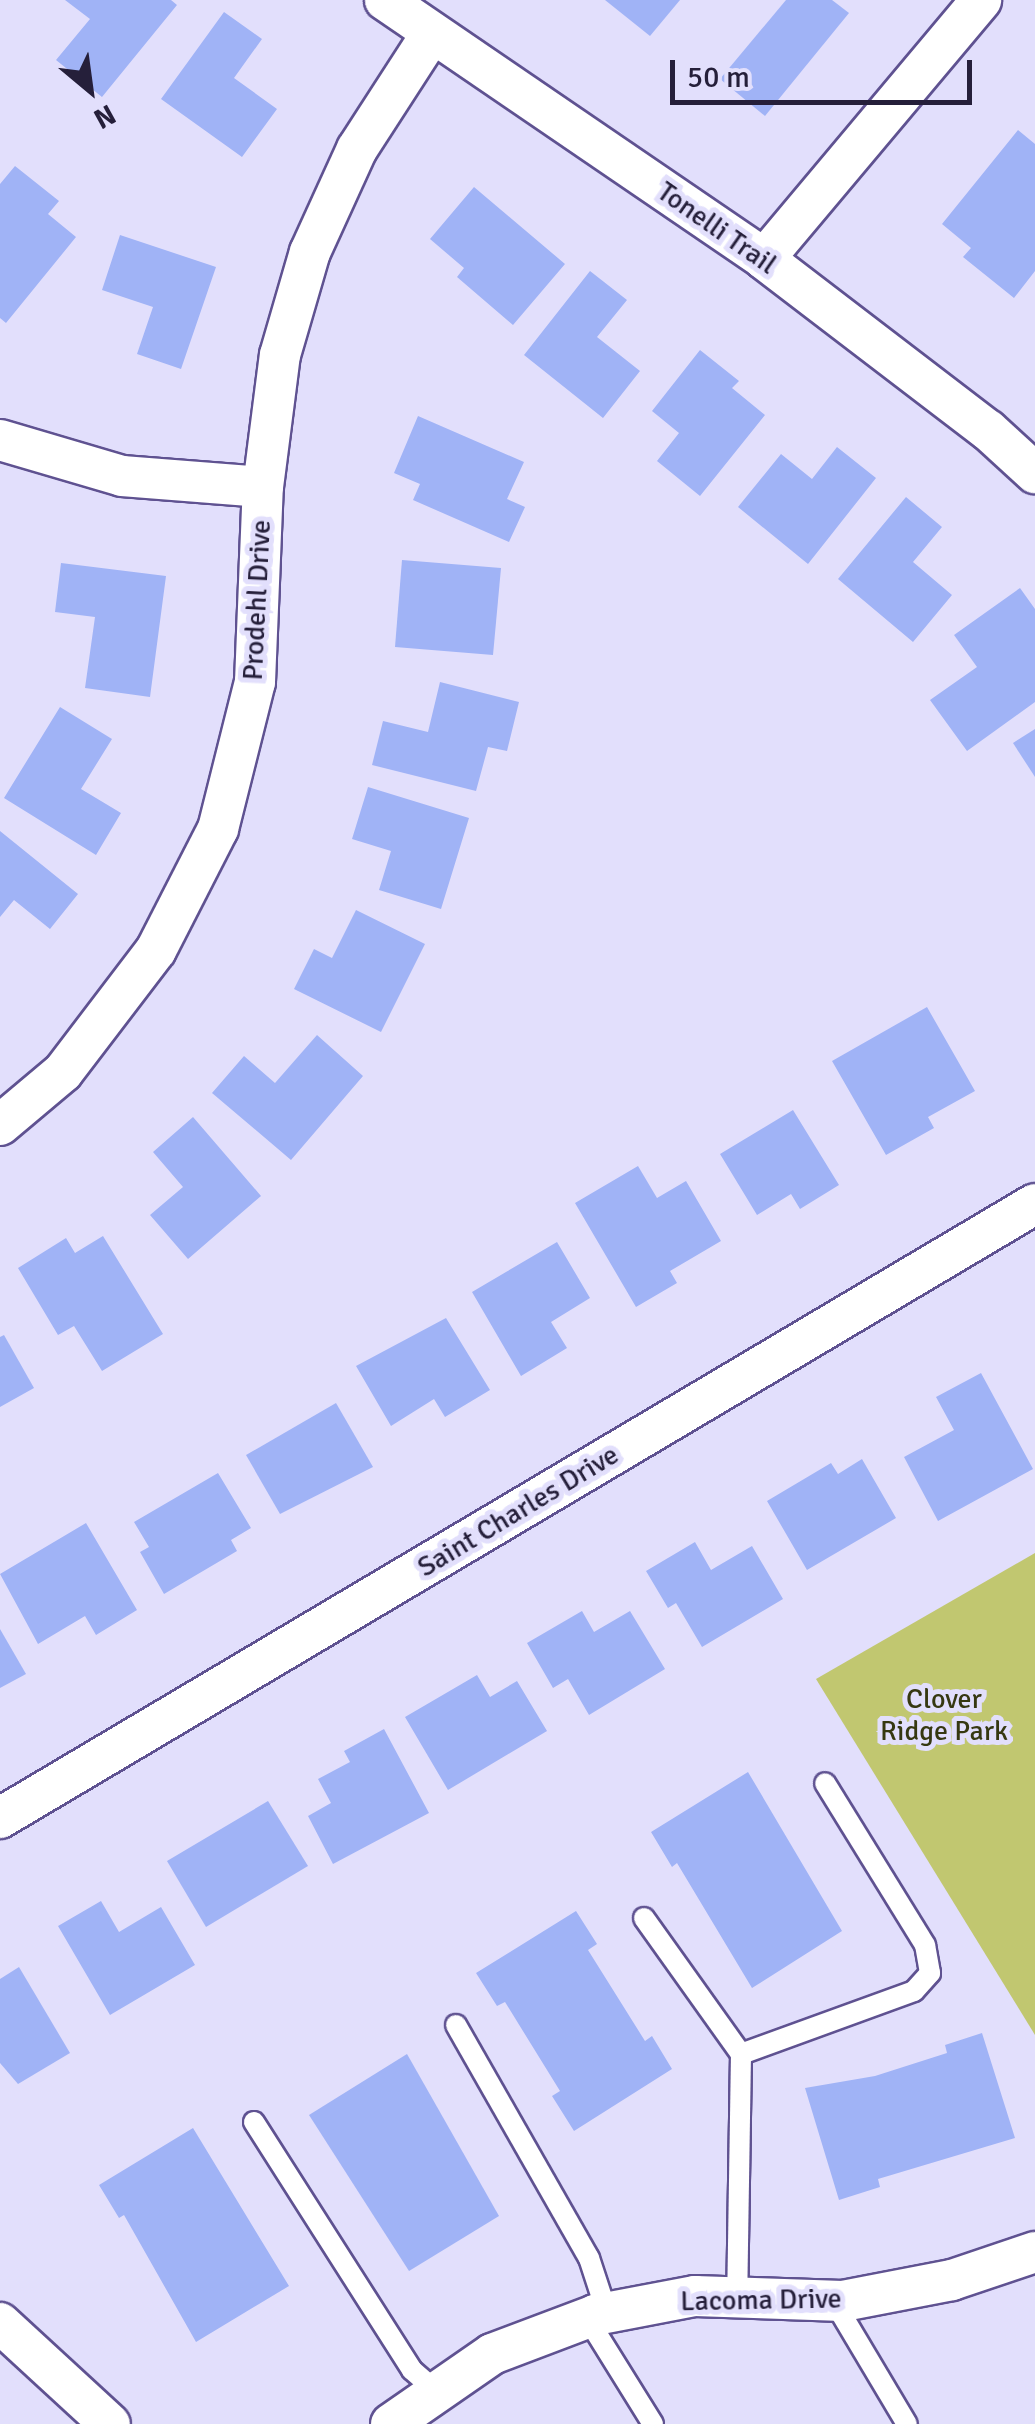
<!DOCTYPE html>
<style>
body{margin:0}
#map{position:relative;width:1035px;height:2424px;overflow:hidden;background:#e2dffc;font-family:Signika,sans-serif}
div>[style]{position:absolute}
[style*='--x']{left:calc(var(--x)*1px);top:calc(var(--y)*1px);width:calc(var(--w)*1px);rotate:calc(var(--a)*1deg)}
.green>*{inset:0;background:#c1c770}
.building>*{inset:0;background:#a0b3f6}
.roads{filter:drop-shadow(2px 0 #5f5291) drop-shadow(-2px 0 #5f5291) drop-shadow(0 2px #5f5291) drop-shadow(0 -2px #5f5291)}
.service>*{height:20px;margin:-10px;padding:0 10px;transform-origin:10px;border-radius:10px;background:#fff}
.minor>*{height:40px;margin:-20px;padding:0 20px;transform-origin:20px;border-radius:20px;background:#fff}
span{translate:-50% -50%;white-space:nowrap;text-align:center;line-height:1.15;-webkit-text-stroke:10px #e2dffc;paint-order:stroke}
.street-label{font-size:28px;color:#251f3a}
.park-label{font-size:28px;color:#363811}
.north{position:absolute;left:40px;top:40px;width:100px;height:100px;-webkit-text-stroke:8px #e2dffc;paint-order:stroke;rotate:151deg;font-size:28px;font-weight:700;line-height:40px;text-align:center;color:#251f3a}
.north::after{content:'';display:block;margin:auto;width:35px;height:45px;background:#251f3a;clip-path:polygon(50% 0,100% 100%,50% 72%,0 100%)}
.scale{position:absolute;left:670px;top:60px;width:302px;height:45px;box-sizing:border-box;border:5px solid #251f3a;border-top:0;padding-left:12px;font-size:30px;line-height:35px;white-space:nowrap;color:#251f3a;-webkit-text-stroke:8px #e2dffc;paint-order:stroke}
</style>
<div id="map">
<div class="green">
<i style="clip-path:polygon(1035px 1553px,1035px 2035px,816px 1679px)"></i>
</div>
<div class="building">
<i style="clip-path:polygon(65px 0,171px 0,177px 5px,102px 97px,56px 60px,90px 19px)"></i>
<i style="clip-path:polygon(605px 0,680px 0,650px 36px)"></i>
<i style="clip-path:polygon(786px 0,832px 0,849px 13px,765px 116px,720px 79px)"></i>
<i style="clip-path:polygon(224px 12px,262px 39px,234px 78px,277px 109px,242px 157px,161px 99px)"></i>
<i style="clip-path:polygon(1018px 130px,1035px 144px,1035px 271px,1014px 298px,963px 257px,971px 248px,942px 224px)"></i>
<i style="clip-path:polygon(15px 166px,59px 201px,48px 214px,76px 237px,6px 323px,0 318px,0 184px)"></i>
<i style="clip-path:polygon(474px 187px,565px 264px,513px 325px,457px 277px,464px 268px,430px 239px)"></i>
<i style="clip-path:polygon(120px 235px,216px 267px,181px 369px,137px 354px,153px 307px,102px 290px)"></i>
<i style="clip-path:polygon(590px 271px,627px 300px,597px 337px,640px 371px,603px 418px,524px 355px)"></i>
<i style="clip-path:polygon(700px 350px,739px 381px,732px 388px,765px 415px,700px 496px,657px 461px,679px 433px,652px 411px)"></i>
<i style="clip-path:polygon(418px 416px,524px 462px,507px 499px,525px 507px,509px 542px,413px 500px,420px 484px,394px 473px)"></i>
<i style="clip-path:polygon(837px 447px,876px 478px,808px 564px,738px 507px,781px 454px,812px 479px)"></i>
<i style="clip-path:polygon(906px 497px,942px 527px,913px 562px,952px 595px,913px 642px,838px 579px)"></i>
<i style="clip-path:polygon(402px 560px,501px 568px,493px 655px,395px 647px)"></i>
<i style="clip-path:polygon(61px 563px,166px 576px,150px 697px,85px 688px,95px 617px,55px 612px)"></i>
<i style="clip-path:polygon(1020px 588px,1035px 609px,1035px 702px,967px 751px,930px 700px,977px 667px,954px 635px)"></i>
<i style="clip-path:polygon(440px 682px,519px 702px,507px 751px,488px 747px,476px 791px,372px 765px,383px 721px,428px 732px)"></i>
<i style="clip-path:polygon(60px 707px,112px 739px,81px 789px,121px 813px,96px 855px,4px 798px)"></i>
<i style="clip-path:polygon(1035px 729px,1035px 777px,1013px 743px)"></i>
<i style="clip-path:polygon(368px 787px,469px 818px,441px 909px,379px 890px,391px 851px,352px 839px)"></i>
<i style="clip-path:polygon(0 831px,78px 894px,50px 929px,14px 900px,0 917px)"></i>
<i style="clip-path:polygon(356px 910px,425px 944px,381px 1032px,294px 989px,314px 949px,332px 958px)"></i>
<i style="clip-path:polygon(927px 1007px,975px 1091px,928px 1117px,934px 1128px,886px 1155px,832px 1061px)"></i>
<i style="clip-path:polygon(317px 1035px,363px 1076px,291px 1160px,212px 1093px,244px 1056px,275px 1083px)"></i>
<i style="clip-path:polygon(793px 1110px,839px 1185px,800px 1209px,791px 1194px,757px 1215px,720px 1154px)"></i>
<i style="clip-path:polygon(193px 1117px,261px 1196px,188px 1259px,150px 1215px,183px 1187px,153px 1152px)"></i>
<i style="clip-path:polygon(638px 1166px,657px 1198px,686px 1181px,721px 1241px,670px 1271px,677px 1283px,636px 1307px,575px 1203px)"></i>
<i style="clip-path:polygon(103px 1236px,163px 1334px,102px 1371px,74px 1326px,58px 1335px,18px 1268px,66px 1238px,75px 1253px)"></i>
<i style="clip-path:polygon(557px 1242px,590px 1298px,551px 1322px,567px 1348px,521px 1376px,472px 1292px)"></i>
<i style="clip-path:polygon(446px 1318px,490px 1390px,445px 1417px,434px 1399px,391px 1426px,356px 1366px)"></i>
<i style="clip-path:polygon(4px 1335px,34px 1388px,0 1407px,0 1337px)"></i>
<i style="clip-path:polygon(981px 1373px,1033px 1469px,938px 1521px,904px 1457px,954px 1430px,936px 1397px)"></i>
<i style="clip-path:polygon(336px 1403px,373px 1467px,280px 1514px,246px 1455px)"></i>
<i style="clip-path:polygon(862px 1459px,896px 1518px,807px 1570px,767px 1501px,831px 1463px,838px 1474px)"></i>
<i style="clip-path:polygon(218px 1473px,251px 1528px,231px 1540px,237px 1551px,164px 1594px,140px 1552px,149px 1547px,134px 1522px)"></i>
<i style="clip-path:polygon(86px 1523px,137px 1610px,96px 1635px,85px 1616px,38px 1644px,0 1574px)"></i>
<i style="clip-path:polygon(695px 1542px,711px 1570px,752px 1546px,783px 1599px,702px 1647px,676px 1603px,668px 1608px,646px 1571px)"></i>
<i style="clip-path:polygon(582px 1611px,594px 1632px,630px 1611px,665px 1669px,589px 1715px,568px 1679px,553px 1688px,527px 1643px)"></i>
<i style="clip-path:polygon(0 1629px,26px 1674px,0 1688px)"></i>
<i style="clip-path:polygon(477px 1675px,490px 1697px,517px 1681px,547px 1731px,448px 1790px,405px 1717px)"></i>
<i style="clip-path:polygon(384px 1729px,429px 1813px,333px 1864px,308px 1816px,331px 1803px,318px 1779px,350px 1762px,344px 1751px)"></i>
<i style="clip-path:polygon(748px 1772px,842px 1931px,752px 1988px,677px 1863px,672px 1867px,651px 1832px)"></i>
<i style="clip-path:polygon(268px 1801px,308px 1866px,206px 1927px,167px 1861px)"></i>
<i style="clip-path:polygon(101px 1901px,119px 1932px,161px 1907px,195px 1965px,110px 2015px,58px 1926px)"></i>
<i style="clip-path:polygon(576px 1911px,597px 1944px,588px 1950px,645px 2041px,652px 2036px,672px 2069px,574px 2131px,552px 2096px,560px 2091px,505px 2002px,497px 2006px,476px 1973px)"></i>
<i style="clip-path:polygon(19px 1967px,70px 2053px,18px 2084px,0 2063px,0 1979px)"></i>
<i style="clip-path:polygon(982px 2033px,1015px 2138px,878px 2179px,880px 2187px,839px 2200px,805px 2088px,875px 2076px,947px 2053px,945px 2045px)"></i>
<i style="clip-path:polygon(407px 2054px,499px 2216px,409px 2271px,309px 2115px)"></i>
<i style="clip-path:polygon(193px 2128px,289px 2286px,196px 2342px,124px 2215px,119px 2218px,99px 2185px)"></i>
</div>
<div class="roads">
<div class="service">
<i style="--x:644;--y:1918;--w:167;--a:54.5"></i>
<i style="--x:741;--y:2054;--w:244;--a:90.9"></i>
<i style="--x:456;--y:2025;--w:268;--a:60.3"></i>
<i style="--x:589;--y:2258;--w:58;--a:71.9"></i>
<i style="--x:741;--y:2054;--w:184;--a:-20"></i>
<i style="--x:914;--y:1991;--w:24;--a:-48"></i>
<i style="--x:930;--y:1973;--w:28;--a:-100"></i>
<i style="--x:925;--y:1945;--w:190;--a:-121.7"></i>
<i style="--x:254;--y:2122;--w:294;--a:57.5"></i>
<i style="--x:412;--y:2370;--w:30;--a:41"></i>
<i style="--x:833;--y:2300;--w:144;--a:59.2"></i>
<i style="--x:587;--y:2318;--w:125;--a:58.1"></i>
</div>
<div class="minor">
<i style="--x:385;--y:0;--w:459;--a:34.3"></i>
<i style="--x:764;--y:259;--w:282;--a:37.4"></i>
<i style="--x:988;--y:430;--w:64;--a:42.5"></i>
<i style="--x:764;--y:259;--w:338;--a:-50"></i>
<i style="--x:0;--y:440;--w:127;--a:16.4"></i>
<i style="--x:122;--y:476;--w:141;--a:4.5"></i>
<i style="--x:0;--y:1125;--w:82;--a:-40.1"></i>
<i style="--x:63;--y:1072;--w:153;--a:-52.7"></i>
<i style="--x:156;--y:950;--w:136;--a:-62.9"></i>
<i style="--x:218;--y:829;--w:152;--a:-75.9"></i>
<i style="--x:255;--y:682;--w:195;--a:-87.7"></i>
<i style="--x:263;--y:487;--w:133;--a:-82.7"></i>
<i style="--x:280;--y:355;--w:107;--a:-73.8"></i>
<i style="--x:310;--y:252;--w:113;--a:-65.5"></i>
<i style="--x:357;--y:149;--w:138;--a:-57.1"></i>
<i style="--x:0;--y:1818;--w:1203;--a:-30.68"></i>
<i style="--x:0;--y:2323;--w:149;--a:42.6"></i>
<i style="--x:391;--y:2424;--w:123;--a:-34.7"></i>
<i style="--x:492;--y:2354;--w:110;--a:-20.7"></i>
<i style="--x:595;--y:2315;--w:102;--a:-10.8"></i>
<i style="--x:695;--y:2296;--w:148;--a:1.9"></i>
<i style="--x:843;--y:2301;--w:111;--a:-10.9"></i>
<i style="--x:952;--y:2280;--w:88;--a:-18.6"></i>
</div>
</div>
<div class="street-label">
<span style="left:717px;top:228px;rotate:35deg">Tonelli Trail</span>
<span style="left:257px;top:600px;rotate:-87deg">Prodehl Drive</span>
<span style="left:518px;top:1511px;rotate:-31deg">Saint Charles Drive</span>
<span style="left:761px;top:2300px;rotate:-1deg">Lacoma Drive</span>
</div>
<div class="park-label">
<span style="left:944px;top:1715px">Clover<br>Ridge Park</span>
</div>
<div class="north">N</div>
<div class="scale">50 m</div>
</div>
